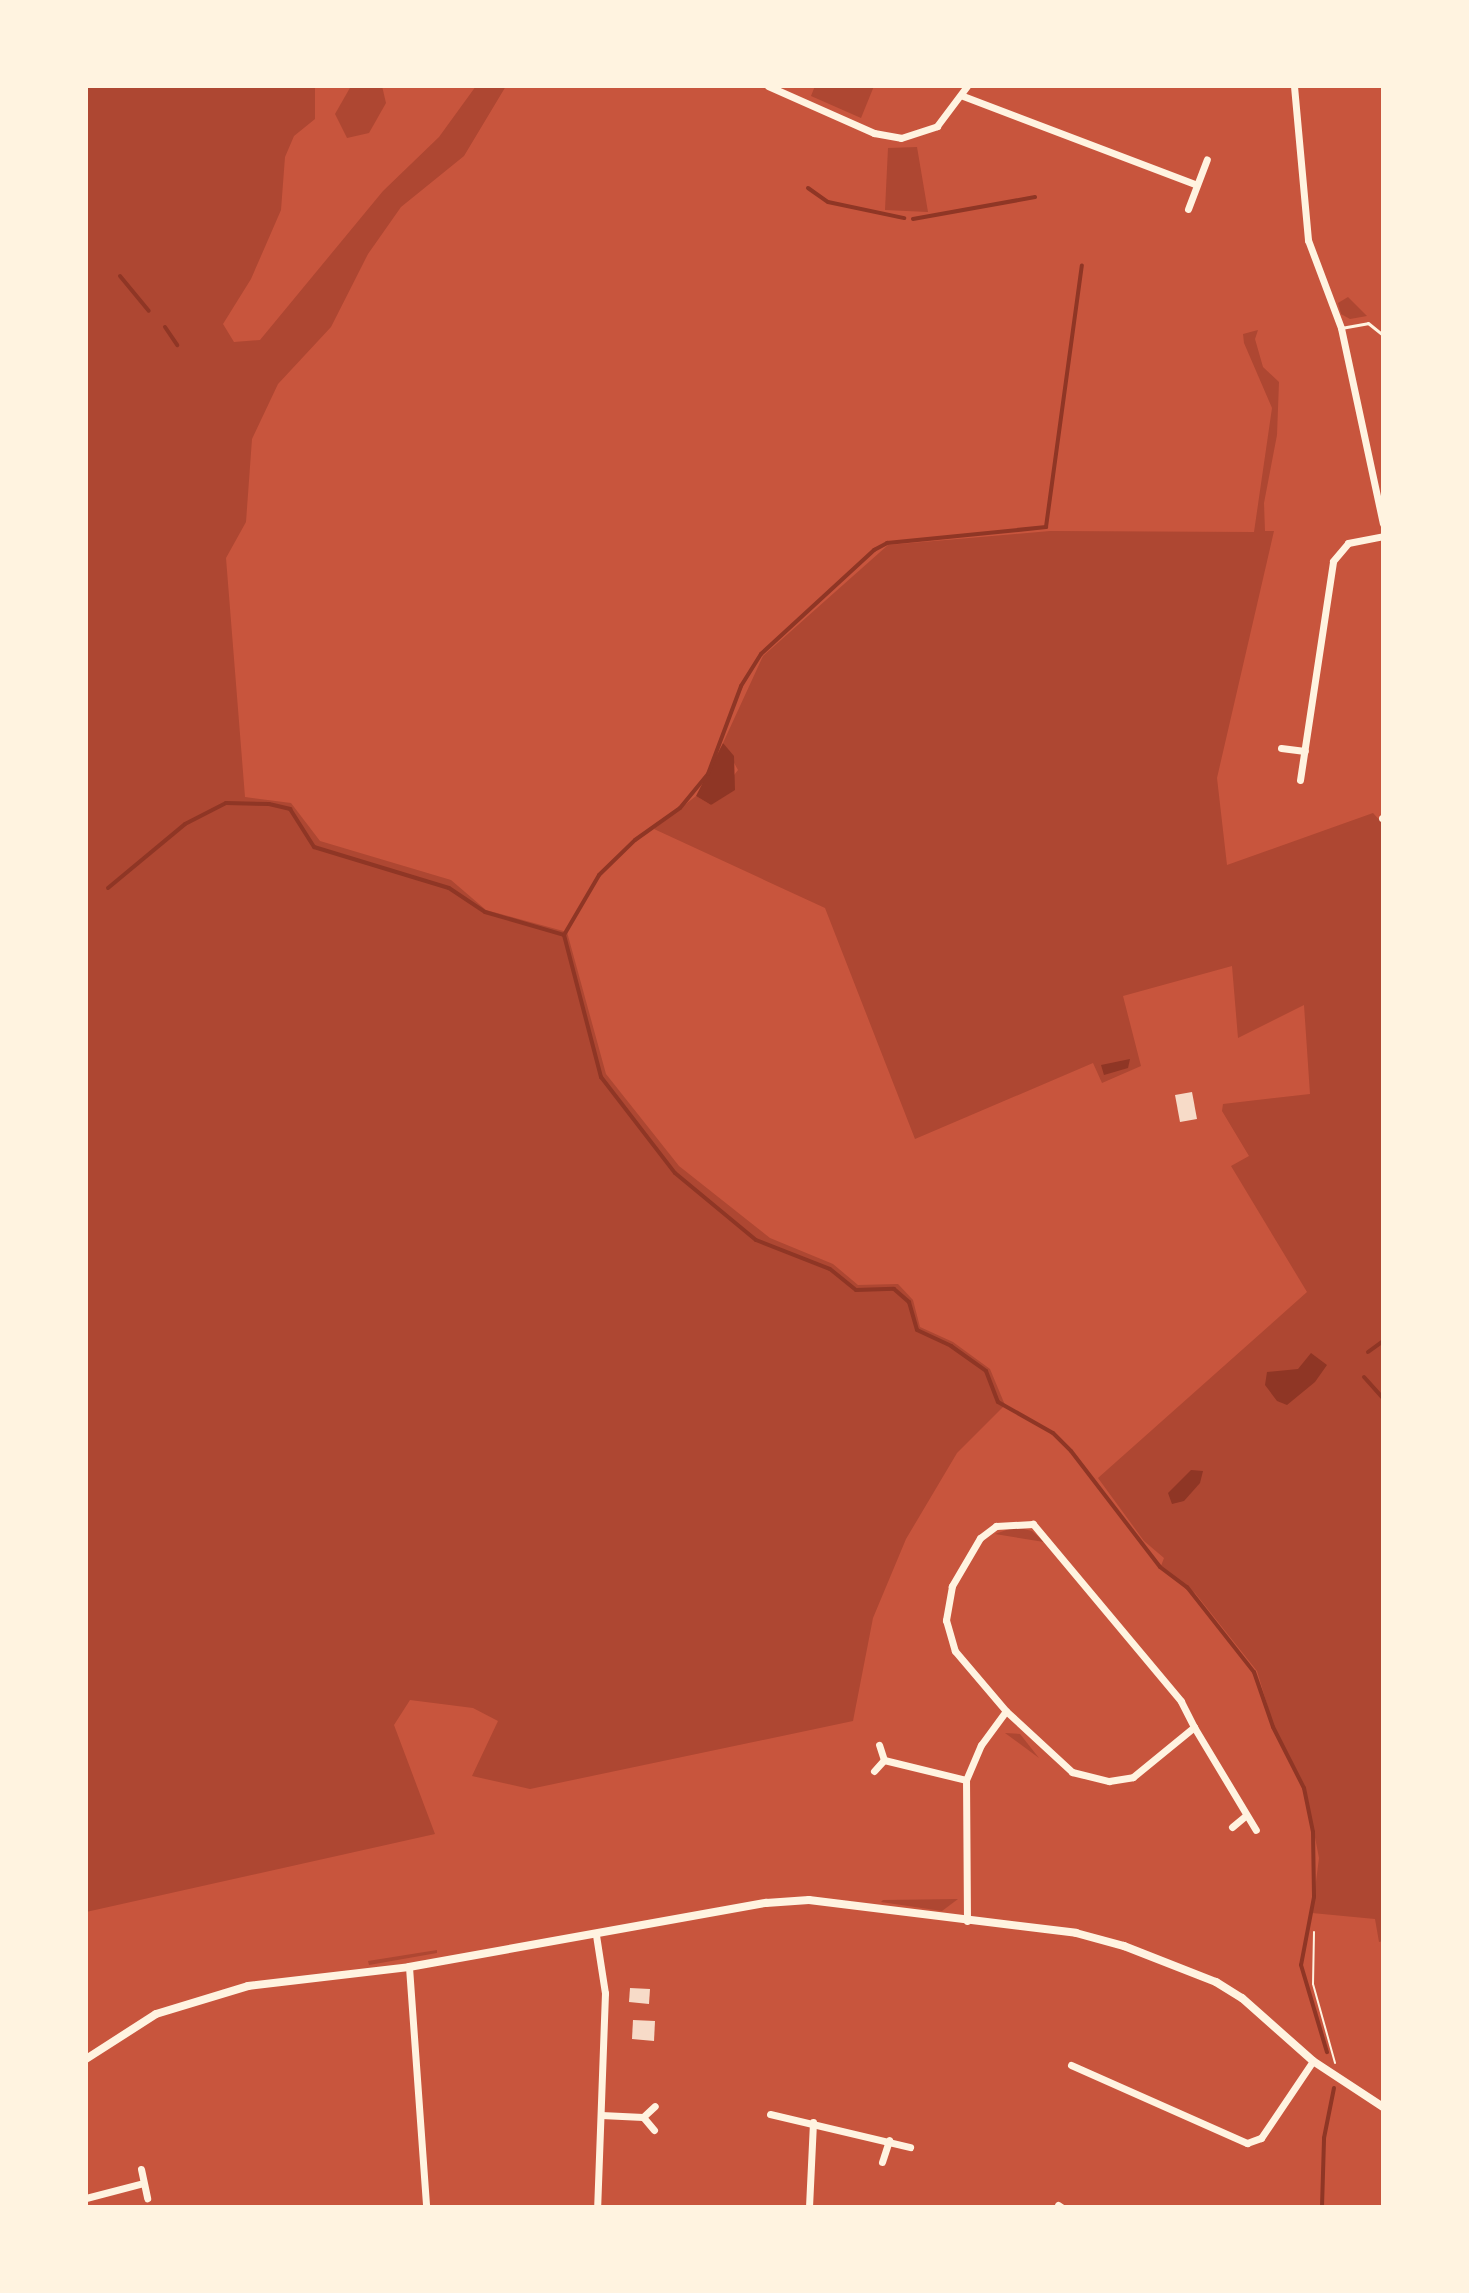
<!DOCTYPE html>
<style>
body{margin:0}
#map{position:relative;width:1469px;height:2293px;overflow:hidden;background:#c8553d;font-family:"Archivo Narrow",sans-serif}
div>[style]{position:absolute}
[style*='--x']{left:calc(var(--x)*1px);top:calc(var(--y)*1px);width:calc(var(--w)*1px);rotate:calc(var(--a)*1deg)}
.green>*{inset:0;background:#ae4732}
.water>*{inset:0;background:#8f3625}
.stream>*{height:4px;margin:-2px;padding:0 2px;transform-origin:2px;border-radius:2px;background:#8f3625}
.building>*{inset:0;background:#f7dbc8}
.path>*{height:2px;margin:-1px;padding:0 1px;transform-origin:1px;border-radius:1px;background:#fff3e0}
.service>*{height:3px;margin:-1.5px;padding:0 1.5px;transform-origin:1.5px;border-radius:1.5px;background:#fff3e0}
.minor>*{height:7px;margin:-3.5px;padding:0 3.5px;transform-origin:3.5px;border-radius:3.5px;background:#fff3e0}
.tertiary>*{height:8px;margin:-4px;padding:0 4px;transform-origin:4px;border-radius:4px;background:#fff3e0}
span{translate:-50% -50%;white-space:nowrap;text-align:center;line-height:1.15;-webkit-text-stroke:8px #fff3e0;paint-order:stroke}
.frame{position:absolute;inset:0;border:88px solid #fff3e0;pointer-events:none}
</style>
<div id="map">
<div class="green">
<i style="clip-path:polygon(86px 86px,315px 86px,315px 119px,294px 136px,285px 157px,281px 210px,251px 279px,223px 324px,234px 342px,260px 340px,383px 191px,439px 137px,476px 86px,506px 86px,464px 156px,401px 207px,368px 254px,331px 327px,278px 384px,252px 439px,246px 522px,226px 558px,245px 797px,291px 803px,320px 841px,451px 880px,486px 910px,567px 932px,606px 1074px,679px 1166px,770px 1238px,833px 1264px,858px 1285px,898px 1284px,913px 1300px,920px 1327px,953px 1342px,990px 1369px,1005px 1405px,957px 1453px,906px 1539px,873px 1618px,853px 1721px,530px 1789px,472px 1776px,498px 1721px,473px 1708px,410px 1700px,394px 1725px,435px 1834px,86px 1912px)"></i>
<i style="clip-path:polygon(351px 86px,382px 86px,386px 103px,369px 133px,347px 138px,335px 114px)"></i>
<i style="clip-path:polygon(815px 86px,874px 86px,861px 118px,811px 96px)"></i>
<i style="clip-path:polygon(917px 147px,928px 212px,885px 210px,888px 148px)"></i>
<i style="clip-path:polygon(1348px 297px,1367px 316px,1350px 319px,1341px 314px,1338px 303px)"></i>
<i style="clip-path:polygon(1258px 330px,1255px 339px,1263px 367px,1279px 382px,1277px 435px,1264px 503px,1265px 531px,1274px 531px,1217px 778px,1227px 865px,1373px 813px,1383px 824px,1383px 1941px,1379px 1942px,1375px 1919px,1312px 1913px,1319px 1858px,1308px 1801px,1274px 1727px,1257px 1671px,1195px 1593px,1161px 1566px,1164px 1558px,1144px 1541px,1098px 1478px,1307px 1292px,1231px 1166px,1249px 1156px,1222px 1111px,1223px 1104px,1310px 1094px,1304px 1005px,1238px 1038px,1232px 966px,1123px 996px,1141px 1066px,1102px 1083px,1093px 1063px,915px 1139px,825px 908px,654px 829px,696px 796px,711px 805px,738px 770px,723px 743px,763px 656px,888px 545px,1050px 531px,1254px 532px,1272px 408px,1244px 343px,1243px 334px)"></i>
<i style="clip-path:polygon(1015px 1527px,1032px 1531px,1044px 1542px,995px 1534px)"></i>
<i style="clip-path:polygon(1005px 1733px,1020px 1734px,1039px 1758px)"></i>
<i style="clip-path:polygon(958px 1899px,942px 1911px,881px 1902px,883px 1900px)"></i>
<i style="clip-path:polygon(437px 1950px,437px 1953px,369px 1965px,368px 1961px)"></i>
</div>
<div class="water">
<i style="clip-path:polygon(723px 743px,734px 756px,735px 790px,711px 805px,696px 796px)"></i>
<i style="clip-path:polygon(1130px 1059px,1128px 1068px,1104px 1075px,1101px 1065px)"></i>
<i style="clip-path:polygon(1311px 1353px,1327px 1365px,1315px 1382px,1287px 1405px,1277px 1401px,1265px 1385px,1267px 1372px,1298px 1369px)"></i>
<i style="clip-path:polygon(1191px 1470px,1203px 1471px,1200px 1483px,1184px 1501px,1172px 1504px,1168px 1493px)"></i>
</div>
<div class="stream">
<i style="--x:808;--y:188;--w:24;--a:35"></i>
<i style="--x:828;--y:202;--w:78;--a:11.9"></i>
<i style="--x:913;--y:219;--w:124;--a:-10.2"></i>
<i style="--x:120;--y:276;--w:45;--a:50.4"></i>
<i style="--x:165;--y:327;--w:22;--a:56"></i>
<i style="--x:108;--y:888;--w:100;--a:-39.7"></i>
<i style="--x:185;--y:824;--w:46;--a:-27.1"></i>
<i style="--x:226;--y:803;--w:43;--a:1.3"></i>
<i style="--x:269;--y:804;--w:22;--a:13"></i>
<i style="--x:290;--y:809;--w:45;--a:57.7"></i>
<i style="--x:314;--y:847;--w:141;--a:16.9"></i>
<i style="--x:449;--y:888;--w:43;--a:33.7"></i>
<i style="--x:485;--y:912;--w:82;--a:16.2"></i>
<i style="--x:564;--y:935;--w:147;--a:75.4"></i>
<i style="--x:601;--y:1077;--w:121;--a:52.4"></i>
<i style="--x:675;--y:1173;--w:105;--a:39.6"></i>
<i style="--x:756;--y:1240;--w:79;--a:21.4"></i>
<i style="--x:830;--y:1269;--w:33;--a:39"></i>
<i style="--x:856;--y:1290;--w:38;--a:-2"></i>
<i style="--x:894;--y:1289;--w:20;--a:41"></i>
<i style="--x:909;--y:1302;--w:29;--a:74"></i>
<i style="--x:917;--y:1330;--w:38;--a:25"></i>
<i style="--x:951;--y:1346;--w:43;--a:35.5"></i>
<i style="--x:986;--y:1371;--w:33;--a:69"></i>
<i style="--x:998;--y:1402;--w:63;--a:29.4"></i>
<i style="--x:1053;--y:1433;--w:25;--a:45"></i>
<i style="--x:1071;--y:1451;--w:146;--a:52.5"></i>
<i style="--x:1160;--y:1567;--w:34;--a:37"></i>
<i style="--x:1187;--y:1587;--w:108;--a:51.8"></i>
<i style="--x:1254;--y:1672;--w:58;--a:70.9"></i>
<i style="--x:1273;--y:1727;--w:68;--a:63.1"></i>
<i style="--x:1304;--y:1788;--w:45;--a:78.4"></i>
<i style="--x:1313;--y:1832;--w:65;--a:89.1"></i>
<i style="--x:1314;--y:1897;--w:69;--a:100.8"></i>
<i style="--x:1301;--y:1965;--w:91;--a:73.4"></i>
<i style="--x:564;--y:935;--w:69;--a:-59.7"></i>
<i style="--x:599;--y:875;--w:50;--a:-44.2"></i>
<i style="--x:635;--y:840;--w:55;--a:-35.4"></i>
<i style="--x:680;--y:808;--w:44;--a:-50.5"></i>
<i style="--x:708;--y:774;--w:94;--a:-69.4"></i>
<i style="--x:741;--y:686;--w:38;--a:-58"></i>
<i style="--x:761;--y:654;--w:154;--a:-42.6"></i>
<i style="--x:874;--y:550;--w:15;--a:-28"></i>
<i style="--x:887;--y:543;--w:160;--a:-5.7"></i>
<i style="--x:1046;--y:527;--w:264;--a:-82.2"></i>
<i style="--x:1368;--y:1352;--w:19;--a:-36"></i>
<i style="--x:1364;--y:1377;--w:28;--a:48"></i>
<i style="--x:1322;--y:2207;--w:69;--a:-88.3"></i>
<i style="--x:1324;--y:2138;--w:51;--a:-78.7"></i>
</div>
<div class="building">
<i style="clip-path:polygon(1192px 1092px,1197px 1119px,1180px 1122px,1175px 1095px)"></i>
<i style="clip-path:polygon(630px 1988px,650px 1989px,649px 2004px,629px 2002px)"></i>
<i style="clip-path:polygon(633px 2020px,655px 2021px,654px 2041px,632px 2039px)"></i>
</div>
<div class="path">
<i style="--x:1314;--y:1932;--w:52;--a:91.1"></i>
<i style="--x:1313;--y:1984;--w:82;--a:74.4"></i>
</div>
<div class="service">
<i style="--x:1341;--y:328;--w:27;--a:-10"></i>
<i style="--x:1368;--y:323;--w:19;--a:39"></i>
</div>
<div class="minor">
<i style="--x:768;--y:86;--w:116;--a:23.9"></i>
<i style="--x:874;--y:133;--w:27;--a:10"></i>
<i style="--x:901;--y:138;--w:38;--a:-18"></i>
<i style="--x:937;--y:126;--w:50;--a:-53.1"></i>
<i style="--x:1294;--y:86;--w:155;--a:84.8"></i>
<i style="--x:1308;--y:240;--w:94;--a:69.4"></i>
<i style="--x:1341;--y:328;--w:200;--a:77.9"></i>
<i style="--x:963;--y:96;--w:250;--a:20.8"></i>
<i style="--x:1188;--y:209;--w:53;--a:-69.2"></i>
<i style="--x:1281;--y:748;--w:24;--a:7"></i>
<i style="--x:1300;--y:780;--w:221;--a:-81.4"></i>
<i style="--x:1333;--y:561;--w:23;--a:-50"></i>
<i style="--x:1348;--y:543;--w:36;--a:-11"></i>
<i style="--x:1382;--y:818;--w:1;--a:0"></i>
<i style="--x:1194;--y:1727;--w:29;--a:-117"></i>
<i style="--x:1181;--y:1701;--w:231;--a:-129.9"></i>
<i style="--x:1033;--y:1524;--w:37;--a:177"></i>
<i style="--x:996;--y:1526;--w:20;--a:143"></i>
<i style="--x:980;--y:1538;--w:56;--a:120.3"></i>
<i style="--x:952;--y:1586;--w:35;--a:100"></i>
<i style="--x:946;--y:1620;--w:32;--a:74"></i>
<i style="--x:955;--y:1651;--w:79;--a:49.6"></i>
<i style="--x:1006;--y:1711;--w:90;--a:42.7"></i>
<i style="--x:1072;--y:1772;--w:38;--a:14"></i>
<i style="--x:1109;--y:1781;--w:24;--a:-9"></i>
<i style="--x:1133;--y:1777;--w:79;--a:-39.3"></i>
<i style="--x:1194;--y:1727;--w:120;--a:59"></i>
<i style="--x:884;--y:1760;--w:84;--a:13.7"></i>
<i style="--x:874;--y:1771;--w:15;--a:-48"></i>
<i style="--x:884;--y:1760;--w:16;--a:-108"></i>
<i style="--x:1232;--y:1827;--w:17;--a:-40"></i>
<i style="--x:967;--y:1921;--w:141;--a:-90.4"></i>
<i style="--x:966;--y:1780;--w:38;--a:-67"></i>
<i style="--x:981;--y:1745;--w:42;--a:-53.7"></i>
<i style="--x:596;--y:1935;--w:59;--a:81.2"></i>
<i style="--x:605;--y:1993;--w:214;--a:92.1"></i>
<i style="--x:409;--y:1967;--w:241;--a:85.9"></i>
<i style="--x:1071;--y:2065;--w:193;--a:23.9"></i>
<i style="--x:1247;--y:2143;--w:15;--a:-20"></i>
<i style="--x:1261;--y:2138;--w:93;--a:-56"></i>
<i style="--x:770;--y:2114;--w:144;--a:13.3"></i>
<i style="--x:601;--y:2115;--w:42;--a:2.7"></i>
<i style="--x:654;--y:2130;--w:17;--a:-130"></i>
<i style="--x:643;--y:2117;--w:16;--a:-43"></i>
<i style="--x:882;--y:2162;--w:23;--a:-72"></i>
<i style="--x:141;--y:2169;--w:30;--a:78"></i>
<i style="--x:86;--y:2198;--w:59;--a:-14.7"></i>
<i style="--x:1058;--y:2205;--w:4;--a:34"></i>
<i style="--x:809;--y:2207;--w:85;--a:-87.3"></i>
</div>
<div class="tertiary">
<i style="--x:86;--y:2059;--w:83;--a:-32.7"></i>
<i style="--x:156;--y:2014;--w:96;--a:-16.9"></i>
<i style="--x:248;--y:1986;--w:162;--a:-6.7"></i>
<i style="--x:409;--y:1967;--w:363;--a:-10.2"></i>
<i style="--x:766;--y:1903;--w:43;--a:-4"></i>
<i style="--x:809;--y:1900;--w:269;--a:7"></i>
<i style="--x:1076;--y:1933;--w:50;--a:15.2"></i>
<i style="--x:1124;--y:1946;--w:99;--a:21.4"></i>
<i style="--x:1216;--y:1982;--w:31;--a:32"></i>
<i style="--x:1242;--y:1998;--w:95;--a:41.6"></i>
<i style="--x:1313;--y:2061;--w:84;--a:33.3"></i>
</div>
<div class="frame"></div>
</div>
